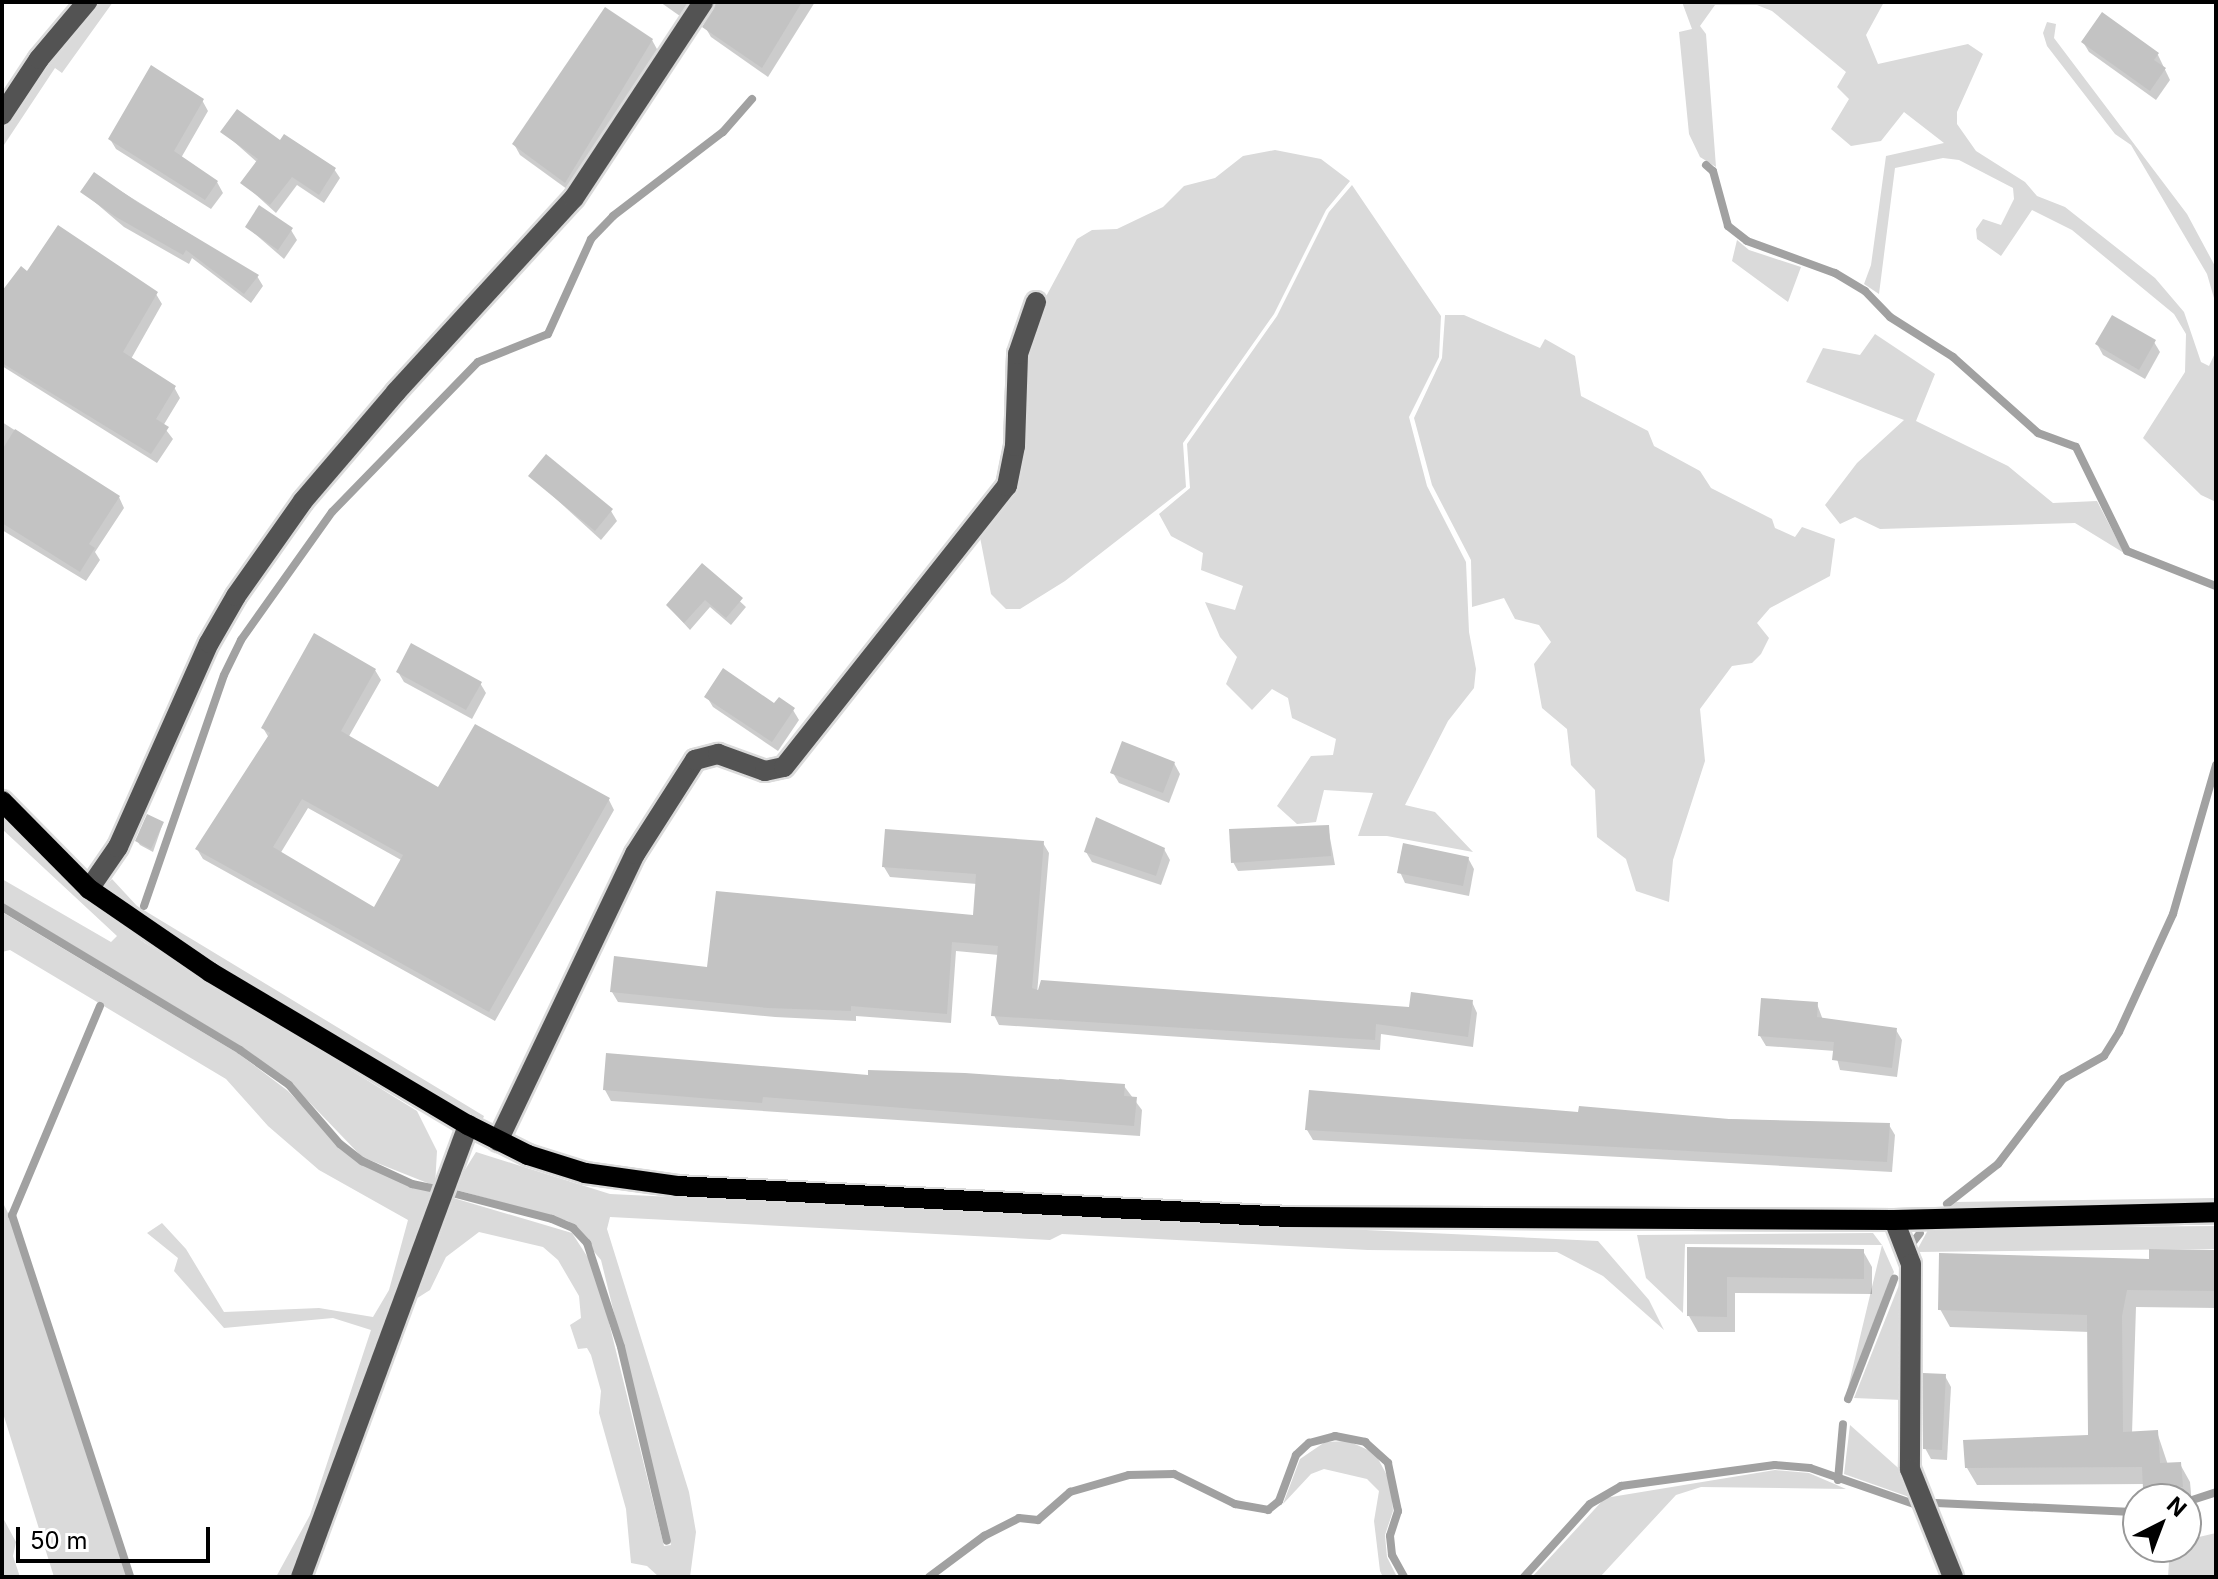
<!DOCTYPE html>
<style>
body{margin:0}
#map{position:relative;width:2218px;height:1579px;overflow:hidden;background:#fff;font-family:Inter,sans-serif}
div>[style]{position:absolute}
[style*='--x']{left:calc(var(--x)*1px);top:calc(var(--y)*1px);width:calc(var(--w)*1px);rotate:calc(var(--a)*1deg)}
.green>*{inset:0;background:#dadada}
.shadow>*{inset:0;background:#0003}
.stream>*{height:8px;margin:-4px;padding:0 4px;transform-origin:4px;border-radius:4px;background:#a1a1a1}
.building>*{inset:0;background:#c3c3c3}
.roads{filter:drop-shadow(2px 0 #dbdbdb) drop-shadow(-2px 0 #dbdbdb) drop-shadow(0 2px #dbdbdb) drop-shadow(0 -2px #dbdbdb)}
.minor>*{height:20px;margin:-10px;padding:0 10px;transform-origin:10px;border-radius:10px;background:#535353}
.major>*{height:20px;margin:-10px;padding:0 10px;transform-origin:10px;border-radius:10px;background:#000}
span{translate:-50% -50%;white-space:nowrap;text-align:center;line-height:1.15;-webkit-text-stroke:8px #fff;paint-order:stroke}
.frame{position:absolute;inset:0;border:4px solid #000;pointer-events:none}
.north{position:absolute;left:2122px;top:1483px;width:80px;height:80px;box-sizing:border-box;background:#fff;border:2px solid #999;border-radius:50%;rotate:42deg;font-size:22px;font-weight:700;line-height:32px;text-align:center;color:#000}
.north::after{content:'';display:block;margin:auto;width:28px;height:36px;background:#000;clip-path:polygon(50% 0,100% 100%,50% 72%,0 100%)}
.scale{position:absolute;left:16px;top:1527px;width:194px;height:36px;box-sizing:border-box;border:4px solid #000;border-top:0;padding-left:10px;font-size:24px;line-height:28px;white-space:nowrap;color:#000;-webkit-text-stroke:6px #fff;paint-order:stroke}
</style>
<div id="map">
<div class="green">
<i style="clip-path:polygon(95px 2px,113px 2px,62px 73px,55px 68px,2px 148px,2px 127px,46px 59px)"></i>
<i style="clip-path:polygon(1682px 2px,1884px 2px,1866px 35px,1878px 64px,1968px 44px,1983px 54px,1957px 112px,1957px 124px,1976px 151px,2025px 182px,2037px 196px,2065px 207px,2155px 278px,2184px 312px,2201px 362px,2209px 366px,2216px 351px,2216px 502px,2201px 495px,2143px 438px,2185px 372px,2186px 334px,2174px 314px,2072px 230px,2032px 210px,2001px 256px,1977px 239px,1976px 229px,1983px 219px,2001px 225px,2014px 199px,2013px 188px,1959px 160px,1943px 158px,1895px 168px,1879px 294px,1864px 284px,1871px 265px,1886px 156px,1944px 143px,1904px 112px,1881px 141px,1851px 146px,1831px 129px,1849px 99px,1837px 87px,1846px 72px,1772px 11px,1757px 5px,1715px 5px,1700px 26px,1706px 34px,1716px 167px,1700px 157px,1689px 134px,1679px 32px,1692px 29px)"></i>
<i style="clip-path:polygon(2047px 22px,2056px 24px,2054px 38px,2187px 214px,2216px 268px,2216px 305px,2207px 274px,2131px 145px,2115px 134px,2047px 46px,2043px 33px)"></i>
<i style="clip-path:polygon(1275px 150px,1321px 159px,1350px 181px,1326px 210px,1274px 314px,1183px 443px,1186px 487px,1065px 581px,1020px 609px,1006px 609px,991px 594px,979px 532px,1006px 500px,1021px 380px,1042px 304px,1077px 239px,1092px 230px,1117px 229px,1163px 207px,1184px 186px,1215px 178px,1243px 156px)"></i>
<i style="clip-path:polygon(1352px 185px,1441px 316px,1439px 357px,1409px 417px,1427px 486px,1466px 562px,1469px 632px,1476px 669px,1474px 688px,1448px 721px,1405px 805px,1435px 812px,1473px 852px,1387px 836px,1358px 836px,1373px 793px,1324px 790px,1316px 822px,1297px 824px,1277px 806px,1311px 756px,1333px 755px,1336px 739px,1292px 718px,1288px 698px,1272px 689px,1252px 710px,1226px 684px,1237px 657px,1220px 637px,1205px 602px,1235px 610px,1243px 586px,1201px 570px,1203px 553px,1171px 536px,1159px 514px,1190px 488px,1187px 444px,1277px 316px,1329px 212px)"></i>
<i style="clip-path:polygon(1737px 240px,1749px 250px,1801px 267px,1788px 302px,1732px 261px)"></i>
<i style="clip-path:polygon(1445px 315px,1464px 315px,1540px 348px,1545px 339px,1575px 356px,1581px 396px,1648px 431px,1654px 446px,1700px 471px,1711px 488px,1772px 519px,1775px 528px,1795px 537px,1802px 527px,1835px 539px,1830px 576px,1770px 608px,1757px 623px,1769px 638px,1761px 654px,1752px 663px,1732px 666px,1700px 709px,1705px 761px,1673px 860px,1669px 902px,1636px 891px,1626px 859px,1597px 837px,1595px 790px,1571px 765px,1567px 729px,1542px 708px,1534px 664px,1551px 642px,1539px 625px,1515px 619px,1504px 598px,1472px 607px,1471px 560px,1432px 485px,1414px 418px,1442px 358px)"></i>
<i style="clip-path:polygon(1875px 334px,1935px 374px,1916px 421px,2008px 466px,2053px 503px,2097px 501px,2124px 553px,2075px 523px,1880px 529px,1855px 517px,1840px 524px,1825px 505px,1857px 463px,1904px 420px,1806px 382px,1823px 348px,1860px 355px)"></i>
<i style="clip-path:polygon(2px 816px,82px 896px,145px 943px,417px 1111px,437px 1151px,435px 1186px,362px 1157px,289px 1081px,242px 1047px,2px 903px,2px 879px,111px 942px,117px 936px,2px 829px)"></i>
<i style="clip-path:polygon(112px 879px,137px 906px,484px 1116px,482px 1121px,218px 968px,103px 889px)"></i>
<i style="clip-path:polygon(2px 912px,239px 1054px,288px 1091px,358px 1162px,433px 1193px,294px 1577px,276px 1577px,310px 1515px,371px 1330px,333px 1318px,224px 1328px,174px 1271px,178px 1258px,147px 1233px,162px 1223px,186px 1249px,224px 1312px,319px 1308px,373px 1317px,389px 1290px,408px 1220px,319px 1170px,268px 1126px,226px 1079px,10px 950px,2px 952px)"></i>
<i style="clip-path:polygon(476px 1152px,610px 1194px,1598px 1241px,1649px 1300px,1664px 1330px,1603px 1276px,1557px 1252px,1368px 1250px,1062px 1234px,1050px 1240px,610px 1217px,607px 1229px,689px 1492px,696px 1532px,690px 1577px,659px 1577px,647px 1566px,631px 1563px,626px 1509px,599px 1413px,601px 1391px,591px 1355px,587px 1348px,578px 1349px,570px 1325px,581px 1318px,579px 1296px,558px 1260px,543px 1247px,479px 1232px,446px 1257px,430px 1290px,411px 1302px,450px 1197px,572px 1233px,596px 1270px,664px 1546px,671px 1545px,601px 1260px,568px 1221px,453px 1189px)"></i>
<i style="clip-path:polygon(2216px 1198px,2216px 1204px,1948px 1209px,1956px 1202px)"></i>
<i style="clip-path:polygon(2px 1201px,9px 1215px,128px 1577px,54px 1577px,2px 1410px)"></i>
<i style="clip-path:polygon(2216px 1226px,2216px 1249px,1916px 1252px,1929px 1228px)"></i>
<i style="clip-path:polygon(1873px 1233px,1882px 1245px,1894px 1272px,1845px 1400px,1882px 1245px,1685px 1244px,1683px 1313px,1646px 1278px,1637px 1235px)"></i>
<i style="clip-path:polygon(1901px 1280px,1902px 1400px,1854px 1398px)"></i>
<i style="clip-path:polygon(1850px 1425px,1905px 1474px,1912px 1498px,1844px 1474px)"></i>
<i style="clip-path:polygon(1348px 1441px,1375px 1453px,1391px 1483px,1393px 1511px,1385px 1535px,1387px 1557px,1397px 1577px,1383px 1577px,1380px 1571px,1374px 1521px,1379px 1491px,1367px 1479px,1324px 1469px,1311px 1474px,1283px 1504px,1300px 1459px,1325px 1442px)"></i>
<i style="clip-path:polygon(1775px 1470px,1809px 1473px,1846px 1489px,1701px 1487px,1676px 1495px,1600px 1577px,1532px 1577px,1605px 1498px)"></i>
<i style="clip-path:polygon(2px 1516px,16px 1542px,13px 1556px,20px 1577px,2px 1577px)"></i>
<i style="clip-path:polygon(2216px 1533px,2216px 1577px,2168px 1577px,2170px 1547px,2186px 1547px,2186px 1540px)"></i>
</div>
<div class="shadow">
<i style="clip-path:polygon(660px 2px,701px 2px,687px 21px)"></i>
<i style="clip-path:polygon(717px 2px,815px 2px,768px 77px,711px 37px,705px 27px)"></i>
<i style="clip-path:polygon(652px 40px,658px 51px,571px 192px,520px 155px,514px 144px)"></i>
<i style="clip-path:polygon(2083px 42px,2158px 55px,2170px 80px,2156px 100px,2089px 52px)"></i>
<i style="clip-path:polygon(202px 100px,208px 111px,181px 158px,217px 182px,223px 193px,211px 209px,116px 149px,110px 139px)"></i>
<i style="clip-path:polygon(223px 132px,281px 142px,334px 169px,340px 178px,324px 203px,297px 185px,276px 213px,243px 183px,258px 163px)"></i>
<i style="clip-path:polygon(95px 175px,257px 276px,263px 286px,251px 303px,192px 258px,189px 264px,124px 227px,83px 192px)"></i>
<i style="clip-path:polygon(247px 227px,291px 230px,297px 240px,284px 259px)"></i>
<i style="clip-path:polygon(28px 274px,156px 294px,162px 304px,131px 359px,174px 387px,180px 398px,163px 426px,173px 439px,157px 463px,2px 366px,2px 296px)"></i>
<i style="clip-path:polygon(2154px 342px,2160px 352px,2145px 379px,2103px 355px,2097px 344px)"></i>
<i style="clip-path:polygon(2px 422px,119px 497px,124px 508px,95px 552px,100px 560px,86px 581px,2px 530px)"></i>
<i style="clip-path:polygon(531px 476px,611px 511px,617px 521px,601px 540px)"></i>
<i style="clip-path:polygon(702px 566px,746px 607px,731px 625px,710px 607px,690px 630px,668px 606px)"></i>
<i style="clip-path:polygon(evenodd,375px 670px,381px 680px,348px 738px,439px 790px,609px 800px,614px 810px,495px 1021px,203px 859px,197px 849px,269px 738px,263px 728px,375px 670px,308px 808px,403px 861px,374px 910px,280px 854px,308px 808px)"></i>
<i style="clip-path:polygon(398px 672px,480px 683px,486px 693px,472px 719px,404px 682px)"></i>
<i style="clip-path:polygon(707px 697px,793px 710px,799px 720px,778px 751px,713px 707px)"></i>
<i style="clip-path:polygon(1174px 763px,1180px 774px,1169px 803px,1119px 783px,1113px 773px)"></i>
<i style="clip-path:polygon(163px 823px,153px 852px,140px 845px,137px 841px)"></i>
<i style="clip-path:polygon(1328px 827px,1335px 865px,1238px 871px,1233px 862px)"></i>
<i style="clip-path:polygon(1043px 843px,1049px 853px,1037px 994px,1410px 1010px,1472px 1002px,1477px 1013px,1473px 1047px,1381px 1034px,1380px 1050px,999px 1025px,994px 1015px,999px 955px,956px 951px,951px 1023px,856px 1016px,856px 1021px,775px 1017px,618px 1002px,612px 992px,975px 917px,977px 884px,890px 877px,884px 867px)"></i>
<i style="clip-path:polygon(1164px 849px,1170px 860px,1161px 885px,1092px 862px,1086px 852px)"></i>
<i style="clip-path:polygon(1468px 858px,1474px 869px,1469px 896px,1405px 883px,1400px 872px)"></i>
<i style="clip-path:polygon(1817px 1004px,1823px 1020px,1896px 1030px,1902px 1040px,1897px 1077px,1840px 1070px,1835px 1051px,1766px 1046px,1760px 1036px)"></i>
<i style="clip-path:polygon(870px 1077px,1058px 1084px,1059px 1079px,1124px 1086px,1142px 1110px,1140px 1136px,611px 1101px,605px 1090px)"></i>
<i style="clip-path:polygon(1580px 1114px,1889px 1125px,1895px 1135px,1892px 1172px,1313px 1140px,1307px 1130px)"></i>
<i style="clip-path:polygon(1689px 1249px,1863px 1251px,1872px 1267px,1872px 1294px,1735px 1293px,1735px 1332px,1698px 1332px,1689px 1316px)"></i>
<i style="clip-path:polygon(2216px 1252px,2216px 1308px,2136px 1307px,2132px 1434px,2157px 1432px,2168px 1465px,2180px 1464px,2190px 1482px,2192px 1504px,2186px 1504px,2186px 1499px,2151px 1499px,2145px 1484px,1977px 1485px,1967px 1468px,2090px 1437px,2090px 1332px,1950px 1327px,1940px 1309px)"></i>
<i style="clip-path:polygon(1945px 1376px,1951px 1387px,1947px 1460px,1931px 1459px,1925px 1448px)"></i>
</div>
<div class="stream">
<i style="--x:1706;--y:165;--w:9;--a:41"></i>
<i style="--x:1713;--y:171;--w:57;--a:74.7"></i>
<i style="--x:1728;--y:226;--w:24;--a:38"></i>
<i style="--x:1747;--y:241;--w:94;--a:20"></i>
<i style="--x:1835;--y:273;--w:35;--a:31"></i>
<i style="--x:1865;--y:291;--w:36;--a:46"></i>
<i style="--x:1890;--y:317;--w:75;--a:32.4"></i>
<i style="--x:1953;--y:357;--w:114;--a:41.8"></i>
<i style="--x:2038;--y:433;--w:40;--a:20.2"></i>
<i style="--x:2076;--y:447;--w:116;--a:63.9"></i>
<i style="--x:2127;--y:551;--w:96;--a:21.5"></i>
<i style="--x:144;--y:906;--w:244;--a:-70.9"></i>
<i style="--x:224;--y:675;--w:39;--a:-64"></i>
<i style="--x:241;--y:640;--w:157;--a:-54.6"></i>
<i style="--x:332;--y:512;--w:209;--a:-45.8"></i>
<i style="--x:478;--y:362;--w:75;--a:-21.8"></i>
<i style="--x:548;--y:334;--w:104;--a:-65.6"></i>
<i style="--x:591;--y:239;--w:32;--a:-46"></i>
<i style="--x:613;--y:216;--w:138;--a:-37.4"></i>
<i style="--x:723;--y:132;--w:44;--a:-48.7"></i>
<i style="--x:2;--y:907;--w:278;--a:31"></i>
<i style="--x:240;--y:1050;--w:60;--a:35.5"></i>
<i style="--x:289;--y:1085;--w:78;--a:49.2"></i>
<i style="--x:340;--y:1144;--w:28;--a:38"></i>
<i style="--x:362;--y:1161;--w:55;--a:24.7"></i>
<i style="--x:412;--y:1184;--w:29;--a:12"></i>
<i style="--x:100;--y:1006;--w:227;--a:112.8"></i>
<i style="--x:12;--y:1215;--w:381;--a:71.9"></i>
<i style="--x:452;--y:1193;--w:103;--a:14.6"></i>
<i style="--x:552;--y:1219;--w:23;--a:23"></i>
<i style="--x:573;--y:1228;--w:21;--a:47"></i>
<i style="--x:587;--y:1243;--w:109;--a:71.9"></i>
<i style="--x:621;--y:1347;--w:199;--a:76.7"></i>
<i style="--x:1947;--y:1204;--w:65;--a:-38.1"></i>
<i style="--x:1998;--y:1164;--w:107;--a:-52.6"></i>
<i style="--x:2063;--y:1079;--w:47;--a:-29.3"></i>
<i style="--x:2104;--y:1056;--w:28;--a:-58"></i>
<i style="--x:2119;--y:1032;--w:130;--a:-65.4"></i>
<i style="--x:2173;--y:914;--w:155;--a:-73.9"></i>
<i style="--x:1910;--y:1246;--w:16;--a:-52"></i>
<i style="--x:1848;--y:1399;--w:129;--a:-69"></i>
<i style="--x:1838;--y:1480;--w:56;--a:-84.9"></i>
<i style="--x:2186;--y:1502;--w:32;--a:-18"></i>
<i style="--x:1936;--y:1503;--w:202;--a:2.6"></i>
<i style="--x:929;--y:1577;--w:69;--a:-36.7"></i>
<i style="--x:984;--y:1536;--w:39;--a:-27"></i>
<i style="--x:1019;--y:1518;--w:19;--a:6"></i>
<i style="--x:1038;--y:1520;--w:43;--a:-41.2"></i>
<i style="--x:1070;--y:1492;--w:61;--a:-16.1"></i>
<i style="--x:1129;--y:1475;--w:45;--a:-1.3"></i>
<i style="--x:1174;--y:1474;--w:68;--a:26.2"></i>
<i style="--x:1235;--y:1504;--w:34;--a:10"></i>
<i style="--x:1268;--y:1510;--w:14;--a:-39"></i>
<i style="--x:1279;--y:1501;--w:49;--a:-69.7"></i>
<i style="--x:1296;--y:1455;--w:18;--a:-43"></i>
<i style="--x:1309;--y:1443;--w:27;--a:-15"></i>
<i style="--x:1335;--y:1436;--w:31;--a:11"></i>
<i style="--x:1365;--y:1442;--w:31;--a:42"></i>
<i style="--x:1388;--y:1463;--w:49;--a:78.2"></i>
<i style="--x:1398;--y:1511;--w:26;--a:108"></i>
<i style="--x:1390;--y:1536;--w:19;--a:84"></i>
<i style="--x:1392;--y:1555;--w:25;--a:61"></i>
<i style="--x:1524;--y:1577;--w:98;--a:-47.9"></i>
<i style="--x:1590;--y:1504;--w:36;--a:-30"></i>
<i style="--x:1621;--y:1486;--w:155;--a:-7.8"></i>
<i style="--x:1775;--y:1465;--w:35;--a:5"></i>
<i style="--x:1810;--y:1468;--w:110;--a:19.1"></i>
</div>
<div class="building">
<i style="clip-path:polygon(716px 2px,802px 2px,762px 68px,702px 27px)"></i>
<i style="clip-path:polygon(605px 7px,653px 39px,565px 183px,512px 144px)"></i>
<i style="clip-path:polygon(2102px 12px,2159px 53px,2154px 60px,2166px 68px,2150px 91px,2081px 42px)"></i>
<i style="clip-path:polygon(151px 65px,204px 99px,174px 151px,218px 181px,205px 200px,108px 139px)"></i>
<i style="clip-path:polygon(237px 109px,280px 140px,284px 134px,336px 168px,319px 195px,292px 177px,270px 205px,240px 183px,258px 159px,220px 132px)"></i>
<i style="clip-path:polygon(94px 172px,137px 202px,259px 275px,244px 294px,186px 250px,183px 255px,116px 217px,80px 192px)"></i>
<i style="clip-path:polygon(259px 205px,293px 228px,278px 250px,245px 227px)"></i>
<i style="clip-path:polygon(58px 225px,158px 292px,123px 352px,176px 386px,156px 419px,169px 427px,151px 454px,2px 363px,2px 291px,21px 266px,27px 271px)"></i>
<i style="clip-path:polygon(2112px 315px,2156px 340px,2139px 370px,2095px 344px)"></i>
<i style="clip-path:polygon(15px 429px,120px 496px,89px 544px,95px 548px,80px 572px,2px 523px,2px 450px)"></i>
<i style="clip-path:polygon(546px 454px,613px 509px,595px 531px,528px 476px)"></i>
<i style="clip-path:polygon(702px 563px,743px 598px,726px 618px,705px 600px,684px 623px,666px 605px)"></i>
<i style="clip-path:polygon(evenodd,314px 633px,376px 669px,341px 731px,438px 787px,475px 724px,610px 798px,489px 1012px,195px 849px,270px 733px,261px 728px,314px 633px,302px 799px,403px 855px,374px 907px,273px 847px,302px 799px)"></i>
<i style="clip-path:polygon(411px 643px,482px 682px,466px 710px,396px 672px)"></i>
<i style="clip-path:polygon(723px 668px,774px 703px,779px 697px,795px 708px,772px 742px,704px 697px)"></i>
<i style="clip-path:polygon(1122px 741px,1175px 762px,1163px 793px,1110px 773px)"></i>
<i style="clip-path:polygon(147px 814px,164px 822px,151px 849px,135px 841px)"></i>
<i style="clip-path:polygon(1096px 817px,1165px 848px,1156px 876px,1084px 852px)"></i>
<i style="clip-path:polygon(1329px 825px,1331px 856px,1231px 863px,1229px 829px)"></i>
<i style="clip-path:polygon(885px 829px,1044px 841px,1032px 988px,1038px 990px,1041px 980px,1409px 1007px,1411px 992px,1473px 1000px,1468px 1037px,1376px 1024px,1375px 1040px,991px 1016px,998px 946px,952px 942px,947px 1014px,851px 1006px,851px 1011px,768px 1008px,610px 992px,614px 956px,707px 967px,716px 891px,973px 915px,976px 874px,882px 867px)"></i>
<i style="clip-path:polygon(1403px 843px,1469px 857px,1463px 886px,1397px 873px)"></i>
<i style="clip-path:polygon(1761px 998px,1818px 1002px,1817px 1017px,1897px 1028px,1892px 1068px,1832px 1060px,1834px 1042px,1758px 1036px)"></i>
<i style="clip-path:polygon(606px 1053px,868px 1075px,868px 1070px,965px 1073px,1125px 1084px,1124px 1096px,1137px 1097px,1134px 1126px,763px 1097px,762px 1103px,603px 1090px)"></i>
<i style="clip-path:polygon(1309px 1090px,1578px 1112px,1579px 1106px,1729px 1119px,1890px 1123px,1887px 1162px,1305px 1130px)"></i>
<i style="clip-path:polygon(1687px 1247px,1864px 1249px,1864px 1279px,1727px 1277px,1727px 1317px,1687px 1316px)"></i>
<i style="clip-path:polygon(2149px 1249px,2216px 1250px,2216px 1291px,2127px 1290px,2122px 1316px,2123px 1432px,2158px 1430px,2160px 1463px,2181px 1462px,2183px 1487px,2143px 1489px,2142px 1467px,1965px 1468px,1963px 1440px,2088px 1435px,2087px 1315px,1938px 1310px,1939px 1253px,2149px 1259px)"></i>
<i style="clip-path:polygon(1923px 1373px,1946px 1374px,1942px 1450px,1923px 1449px)"></i>
</div>
<div class="roads">
<div class="minor">
<i style="--x:2;--y:115;--w:67;--a:-56.5"></i>
<i style="--x:39;--y:59;--w:75;--a:-49.9"></i>
<i style="--x:89;--y:889;--w:51;--a:-55.4"></i>
<i style="--x:118;--y:847;--w:223;--a:-66"></i>
<i style="--x:209;--y:643;--w:54;--a:-60.1"></i>
<i style="--x:236;--y:596;--w:116;--a:-54.8"></i>
<i style="--x:303;--y:501;--w:143;--a:-49.5"></i>
<i style="--x:396;--y:392;--w:263;--a:-47.5"></i>
<i style="--x:574;--y:198;--w:235;--a:-56.6"></i>
<i style="--x:498;--y:1141;--w:318;--a:-64.5"></i>
<i style="--x:635;--y:854;--w:112;--a:-57.4"></i>
<i style="--x:695;--y:760;--w:24;--a:-15"></i>
<i style="--x:718;--y:754;--w:50;--a:19.9"></i>
<i style="--x:765;--y:771;--w:19;--a:-12"></i>
<i style="--x:784;--y:767;--w:359;--a:-51.6"></i>
<i style="--x:1007;--y:486;--w:41;--a:-78.7"></i>
<i style="--x:1015;--y:446;--w:92;--a:-88.1"></i>
<i style="--x:1018;--y:354;--w:55;--a:-70.9"></i>
<i style="--x:1894;--y:1220;--w:47;--a:68.9"></i>
<i style="--x:1911;--y:1264;--w:205;--a:90.3"></i>
<i style="--x:1910;--y:1469;--w:116;--a:68.3"></i>
<i style="--x:301;--y:1577;--w:482;--a:-69.7"></i>
</div>
<div class="major">
<i style="--x:2;--y:801;--w:124;--a:45.3"></i>
<i style="--x:89;--y:889;--w:147;--a:34.4"></i>
<i style="--x:210;--y:972;--w:300;--a:30.7"></i>
<i style="--x:468;--y:1125;--w:67;--a:26.6"></i>
<i style="--x:528;--y:1155;--w:60;--a:17.5"></i>
<i style="--x:585;--y:1173;--w:93;--a:8"></i>
<i style="--x:677;--y:1186;--w:612;--a:2.9"></i>
<i style="--x:1288;--y:1217;--w:606;--a:0.28"></i>
<i style="--x:1894;--y:1220;--w:322;--a:-1.4"></i>
</div>
</div>
<div class="frame"></div>
<div class="north">N</div>
<div class="scale">50 m</div>
</div>
